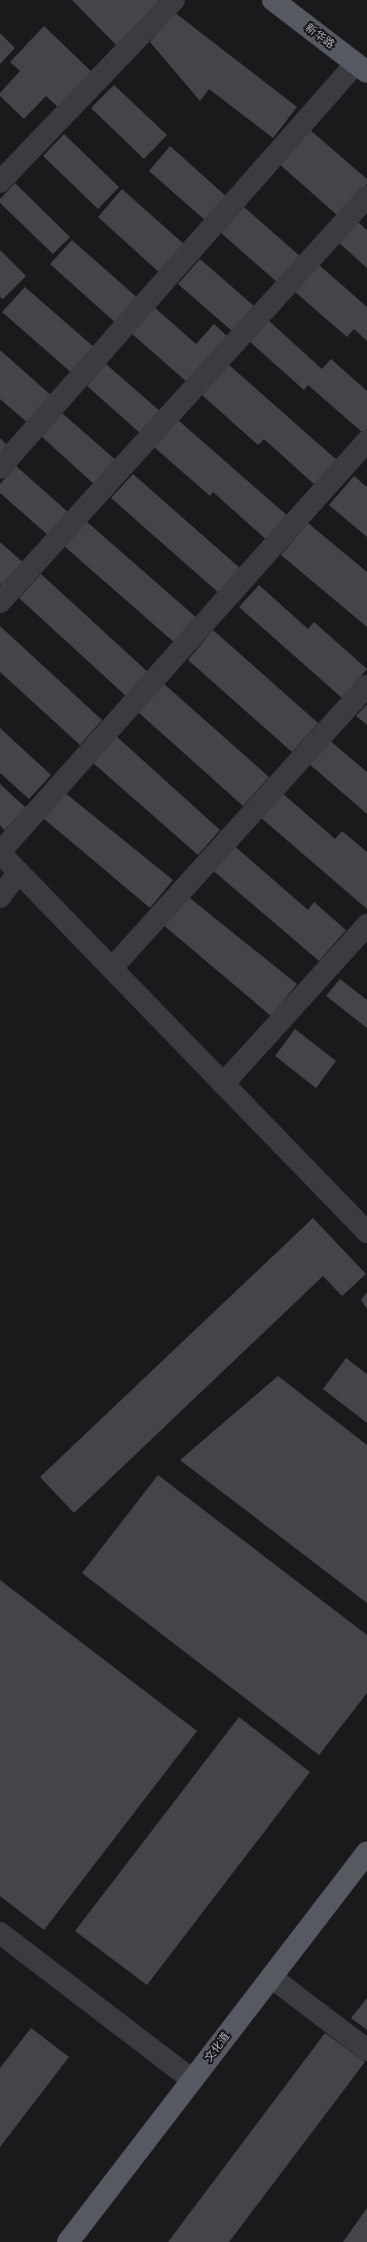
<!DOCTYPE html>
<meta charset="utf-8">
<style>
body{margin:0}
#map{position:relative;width:367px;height:2242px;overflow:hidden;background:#1a1a1c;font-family:"Exo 2","Noto Sans SC",sans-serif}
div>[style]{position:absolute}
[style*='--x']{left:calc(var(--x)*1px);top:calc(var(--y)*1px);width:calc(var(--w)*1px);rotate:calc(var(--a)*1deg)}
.building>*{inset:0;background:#444549}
.minor>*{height:22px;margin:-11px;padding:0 11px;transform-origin:11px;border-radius:11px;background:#3b3c41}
.major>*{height:22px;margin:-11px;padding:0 11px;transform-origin:11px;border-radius:11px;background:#565961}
span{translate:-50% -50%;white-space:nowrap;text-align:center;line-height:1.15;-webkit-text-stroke:3.5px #151517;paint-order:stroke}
.street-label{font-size:11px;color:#acb1bc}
</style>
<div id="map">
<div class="building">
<i style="clip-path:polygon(72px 0,159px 0,160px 1px,116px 45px)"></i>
<i style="clip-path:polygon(174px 12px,297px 107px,273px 138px,209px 89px,200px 101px,150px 42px)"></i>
<i style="clip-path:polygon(44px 26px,96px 76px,62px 111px,46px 96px,24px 119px,0 96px,0 93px,20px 71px,10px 62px)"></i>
<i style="clip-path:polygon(0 33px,15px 48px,0 64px)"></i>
<i style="clip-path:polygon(114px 85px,167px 135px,144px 159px,91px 108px)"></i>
<i style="clip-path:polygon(309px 129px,367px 179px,367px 184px,338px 216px,278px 163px)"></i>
<i style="clip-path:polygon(64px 134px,119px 187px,98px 209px,43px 156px)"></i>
<i style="clip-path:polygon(170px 146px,227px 197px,206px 221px,149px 171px)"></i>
<i style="clip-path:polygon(15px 183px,70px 237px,53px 254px,0 203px,0 199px)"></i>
<i style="clip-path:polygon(122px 189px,186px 246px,161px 274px,98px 217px)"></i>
<i style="clip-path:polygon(244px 207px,301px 257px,278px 283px,221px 233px)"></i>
<i style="clip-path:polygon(357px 221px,367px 230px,367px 268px,338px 242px)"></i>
<i style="clip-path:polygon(72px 240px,140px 300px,118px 325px,50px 264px)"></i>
<i style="clip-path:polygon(0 250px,26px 276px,3px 299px,0 297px)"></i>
<i style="clip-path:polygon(200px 259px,254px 306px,232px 331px,178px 284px)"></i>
<i style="clip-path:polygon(318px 264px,367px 307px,367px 341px,354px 329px,347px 337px,294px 291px)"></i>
<i style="clip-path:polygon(25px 287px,95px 348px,73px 374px,2px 312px)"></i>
<i style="clip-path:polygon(154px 307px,196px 344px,214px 324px,228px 337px,188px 383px,131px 333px)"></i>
<i style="clip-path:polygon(268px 320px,322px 369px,331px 359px,367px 391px,367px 429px,363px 433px,308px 385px,304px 390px,249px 341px)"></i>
<i style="clip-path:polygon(0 350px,53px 397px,29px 424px,0 399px)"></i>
<i style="clip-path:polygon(106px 364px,161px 412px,141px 434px,87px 386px)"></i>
<i style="clip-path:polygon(229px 365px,338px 461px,316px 486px,264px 439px,258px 445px,202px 395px)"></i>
<i style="clip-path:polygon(62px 413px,118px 462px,96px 486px,41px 436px)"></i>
<i style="clip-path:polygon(178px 420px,290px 518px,269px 542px,213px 492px,210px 496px,154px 447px)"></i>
<i style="clip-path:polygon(0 438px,8px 446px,0 455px)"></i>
<i style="clip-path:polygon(16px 466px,69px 513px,49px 536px,0 493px,0 484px)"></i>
<i style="clip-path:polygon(133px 474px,241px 569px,220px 594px,111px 498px)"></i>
<i style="clip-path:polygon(354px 476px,367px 487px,367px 537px,329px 505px)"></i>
<i style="clip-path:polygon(86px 521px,198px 619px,176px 644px,64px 546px)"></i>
<i style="clip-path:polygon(308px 523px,367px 572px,367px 627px,281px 555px)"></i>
<i style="clip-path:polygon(0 542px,27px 566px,7px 589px,0 583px)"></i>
<i style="clip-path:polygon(41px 574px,149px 673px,127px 697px,19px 598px)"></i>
<i style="clip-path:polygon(259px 585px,308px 629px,314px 622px,367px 669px,342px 698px,239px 607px)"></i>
<i style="clip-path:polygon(0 626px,102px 720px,80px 745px,0 672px)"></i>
<i style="clip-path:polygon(213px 630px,318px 723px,292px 752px,188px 660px)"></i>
<i style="clip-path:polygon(163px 683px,269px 777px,243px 806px,138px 712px)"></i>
<i style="clip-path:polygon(367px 704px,367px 725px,356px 716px)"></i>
<i style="clip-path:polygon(0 728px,51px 775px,29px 799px,0 773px)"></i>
<i style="clip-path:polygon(115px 735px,220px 830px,198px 855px,92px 762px)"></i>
<i style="clip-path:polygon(328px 739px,367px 772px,367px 814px,307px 762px)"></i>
<i style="clip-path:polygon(0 784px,26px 808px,4px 830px,0 825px)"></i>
<i style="clip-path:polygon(64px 792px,173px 880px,150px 908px,43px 818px)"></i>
<i style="clip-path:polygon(281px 792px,335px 839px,342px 831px,367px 852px,367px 909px,260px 817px)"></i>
<i style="clip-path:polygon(231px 843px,308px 910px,314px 902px,346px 930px,319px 961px,210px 868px)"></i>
<i style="clip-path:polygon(186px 895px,297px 984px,271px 1016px,162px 924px)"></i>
<i style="clip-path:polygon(340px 979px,367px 1000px,367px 1028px,326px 996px)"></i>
<i style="clip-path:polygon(295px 1029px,336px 1061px,316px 1088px,275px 1056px)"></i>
<i style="clip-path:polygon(313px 1218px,366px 1274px,342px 1296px,323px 1276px,74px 1513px,40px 1477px)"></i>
<i style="clip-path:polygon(367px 1292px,367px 1309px,361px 1300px)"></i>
<i style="clip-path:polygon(346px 1358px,367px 1374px,367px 1423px,323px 1389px)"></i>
<i style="clip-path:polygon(278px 1376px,367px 1445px,367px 1603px,180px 1460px)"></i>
<i style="clip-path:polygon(158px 1475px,367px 1635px,367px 1693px,319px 1755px,82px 1573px)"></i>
<i style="clip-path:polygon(0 1580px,197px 1731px,44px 1930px,0 1896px)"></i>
<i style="clip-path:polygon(239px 1717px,310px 1772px,147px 1985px,75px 1931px)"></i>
<i style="clip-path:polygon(367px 1998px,367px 2030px,351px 2018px)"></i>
<i style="clip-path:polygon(31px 2028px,69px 2057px,0 2147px,0 2068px)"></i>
<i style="clip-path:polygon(325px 2033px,365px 2062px,229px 2242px,168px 2242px)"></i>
<i style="clip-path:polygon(367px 2208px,367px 2242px,343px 2242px)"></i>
</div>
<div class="minor">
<i style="--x:0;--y:182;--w:252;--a:-46.3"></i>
<i style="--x:0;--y:468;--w:539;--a:-48.68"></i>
<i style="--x:0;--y:602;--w:547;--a:-47.82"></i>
<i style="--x:0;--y:852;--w:551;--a:-48.24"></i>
<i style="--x:0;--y:853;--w:528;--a:45.92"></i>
<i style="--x:0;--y:897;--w:31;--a:-53"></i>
<i style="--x:112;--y:968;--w:380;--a:-47.9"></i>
<i style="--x:223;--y:1084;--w:215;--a:-47.8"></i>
<i style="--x:0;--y:1933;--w:242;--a:37.4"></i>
<i style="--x:271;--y:1977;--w:121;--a:37.2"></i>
</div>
<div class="major">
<i style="--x:273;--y:0;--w:118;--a:37.5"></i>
<i style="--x:68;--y:2242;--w:491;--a:-52.5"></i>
</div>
<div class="street-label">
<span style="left:320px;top:36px;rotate:37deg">新华路</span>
<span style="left:217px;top:2047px;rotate:-53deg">文化道</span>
</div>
</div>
